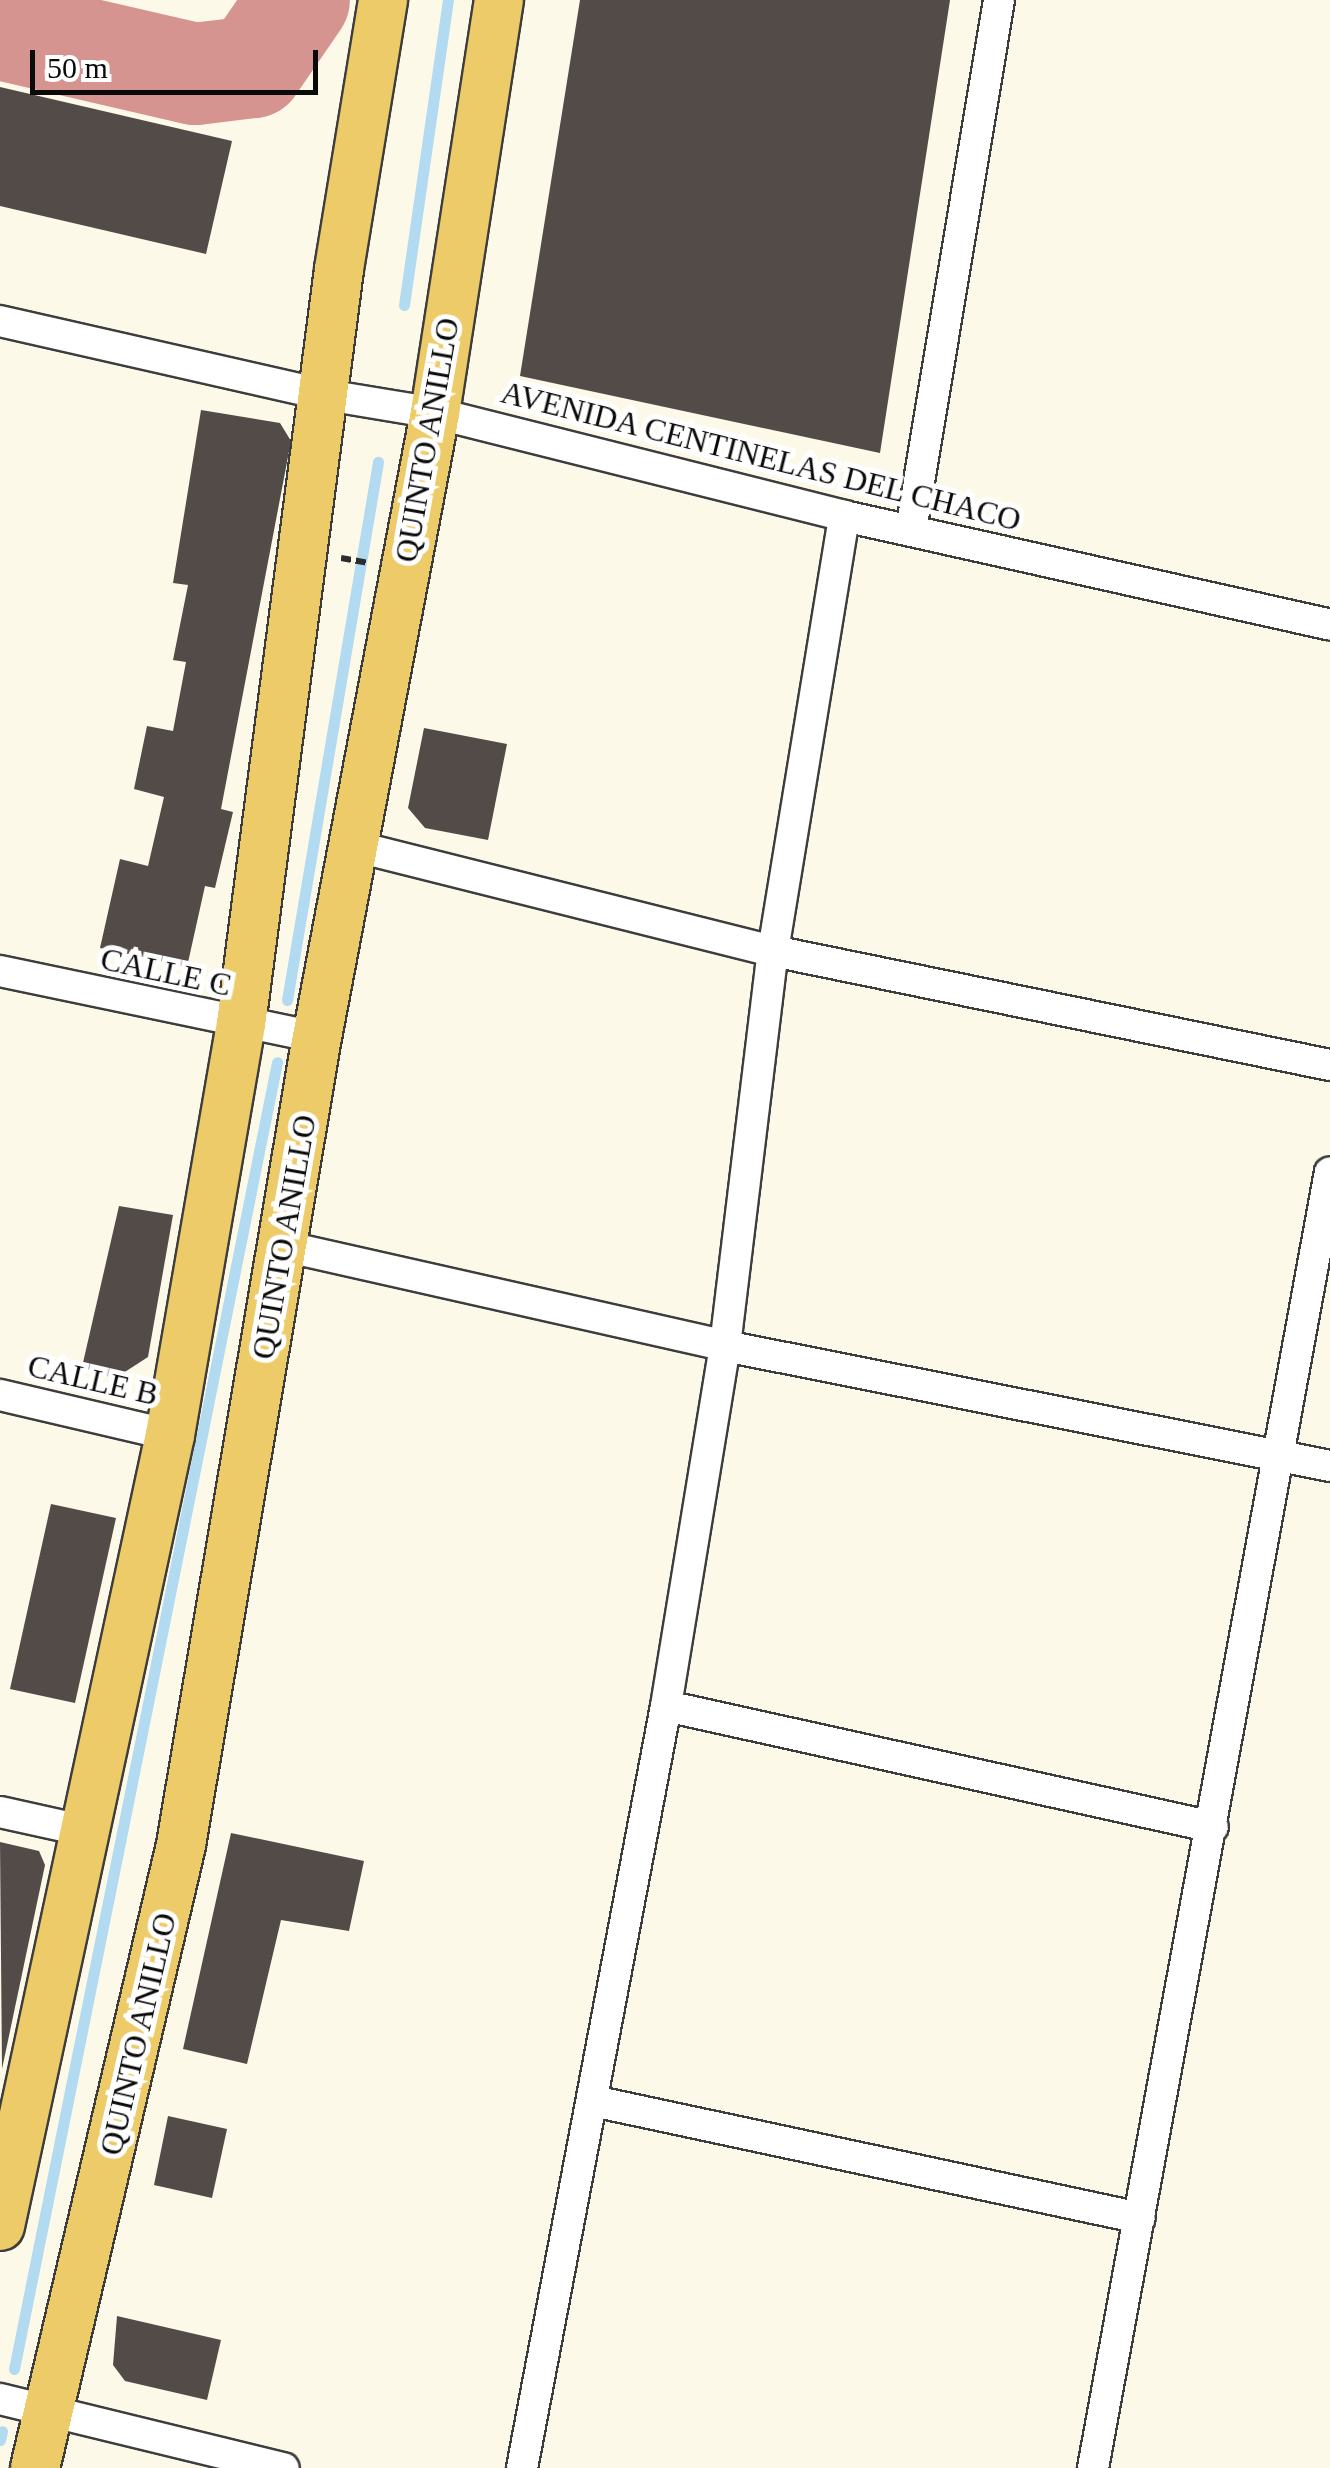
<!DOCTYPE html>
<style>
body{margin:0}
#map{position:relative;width:1330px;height:2468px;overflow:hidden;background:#fdf9e9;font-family:Georgia,serif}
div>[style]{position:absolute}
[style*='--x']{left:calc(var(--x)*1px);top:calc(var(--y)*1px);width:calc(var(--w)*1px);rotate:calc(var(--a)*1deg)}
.stream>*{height:11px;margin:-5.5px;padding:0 5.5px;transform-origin:5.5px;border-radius:5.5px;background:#b2daf0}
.taxiway>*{height:102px;margin:-51px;padding:0 51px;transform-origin:51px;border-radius:51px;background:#d69490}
.building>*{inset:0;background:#524b48}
.path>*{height:6px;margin-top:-3px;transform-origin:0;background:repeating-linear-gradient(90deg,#2c2c2c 0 10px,transparent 0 15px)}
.roads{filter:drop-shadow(2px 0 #3d3d3d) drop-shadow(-2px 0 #3d3d3d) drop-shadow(0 2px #3d3d3d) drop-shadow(0 -2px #3d3d3d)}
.minor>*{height:30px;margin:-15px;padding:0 15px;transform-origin:15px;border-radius:15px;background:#fff}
.primary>*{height:48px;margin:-24px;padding:0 24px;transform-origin:24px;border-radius:24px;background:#edcb69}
span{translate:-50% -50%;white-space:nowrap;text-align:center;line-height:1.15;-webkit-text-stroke:10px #fff;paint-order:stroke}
.street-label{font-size:32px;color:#0a0a0a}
.scale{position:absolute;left:30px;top:50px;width:288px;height:45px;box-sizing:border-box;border:5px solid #0a0a0a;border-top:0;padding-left:12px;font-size:30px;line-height:35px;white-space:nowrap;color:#0a0a0a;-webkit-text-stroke:8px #fff;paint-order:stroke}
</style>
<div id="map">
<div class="stream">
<i style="--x:404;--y:305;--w:308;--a:-81.8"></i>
<i style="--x:287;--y:1000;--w:546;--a:-80.4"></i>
<i style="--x:14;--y:2369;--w:1333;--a:-78.62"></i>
<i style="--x:0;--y:2440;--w:9;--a:-77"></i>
</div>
<div class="taxiway">
<i style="--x:0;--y:29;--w:200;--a:13"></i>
<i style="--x:195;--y:74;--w:58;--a:-6.9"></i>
<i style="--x:253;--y:67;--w:81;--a:-55.5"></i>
</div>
<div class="building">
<i style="clip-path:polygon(580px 0,950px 0,880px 453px,520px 376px)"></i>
<i style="clip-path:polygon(0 87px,232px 141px,206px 254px,0 206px)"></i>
<i style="clip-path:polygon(201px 410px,280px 423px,291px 441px,221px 809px,233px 812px,215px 888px,205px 886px,187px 967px,100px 948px,120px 859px,148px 866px,164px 797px,134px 789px,147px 726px,173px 731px,186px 662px,173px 660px,188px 585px,173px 583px)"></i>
<i style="clip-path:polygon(424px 728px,507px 744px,488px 840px,425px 828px,408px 808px)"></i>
<i style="clip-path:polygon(119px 1206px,173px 1215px,148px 1357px,114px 1379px,82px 1367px)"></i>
<i style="clip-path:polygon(51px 1504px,116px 1518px,75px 1703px,10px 1689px)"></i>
<i style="clip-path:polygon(231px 1833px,364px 1861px,349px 1931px,281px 1920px,247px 2064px,183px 2049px)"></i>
<i style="clip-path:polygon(0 1842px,39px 1851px,45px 1865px,2px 2069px)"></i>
<i style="clip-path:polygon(168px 2116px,227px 2129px,212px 2198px,154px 2185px)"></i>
<i style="clip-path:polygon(117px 2316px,221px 2340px,207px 2400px,125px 2381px,113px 2365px)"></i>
</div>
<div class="path">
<i style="--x:341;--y:558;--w:27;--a:10"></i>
</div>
<div class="roads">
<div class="minor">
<i style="--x:0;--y:321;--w:334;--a:12.8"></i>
<i style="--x:326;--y:395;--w:110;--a:9.4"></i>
<i style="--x:435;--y:413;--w:422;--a:14.1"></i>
<i style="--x:844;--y:516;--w:498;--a:12.6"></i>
<i style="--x:911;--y:530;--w:537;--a:-80.57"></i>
<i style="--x:354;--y:846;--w:432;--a:14.1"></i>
<i style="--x:773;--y:951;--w:569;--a:11.57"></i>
<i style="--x:0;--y:971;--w:324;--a:11.8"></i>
<i style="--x:283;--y:1246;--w:453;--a:12.7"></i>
<i style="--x:725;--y:1346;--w:617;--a:11.22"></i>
<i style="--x:0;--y:1395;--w:175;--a:13.2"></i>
<i style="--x:666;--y:1706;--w:560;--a:12.47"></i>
<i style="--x:0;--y:1812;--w:92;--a:12.5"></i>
<i style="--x:593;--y:2101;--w:559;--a:12.07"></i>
<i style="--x:0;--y:2399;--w:292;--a:13.7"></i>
<i style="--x:522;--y:2468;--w:775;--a:-79.3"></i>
<i style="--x:666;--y:1706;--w:365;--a:-80.7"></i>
<i style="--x:725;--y:1346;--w:398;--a:-83.1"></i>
<i style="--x:773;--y:951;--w:441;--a:-80.7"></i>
<i style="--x:1093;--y:2468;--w:1317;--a:-79.64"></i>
</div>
<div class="primary">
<i style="--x:0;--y:2226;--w:809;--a:-77.87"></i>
<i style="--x:170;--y:1435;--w:417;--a:-80.2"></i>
<i style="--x:241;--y:1024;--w:761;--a:-82.6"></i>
<i style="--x:339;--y:269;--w:273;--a:-80.7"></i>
<i style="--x:35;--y:2468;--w:640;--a:-76.81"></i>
<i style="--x:181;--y:1845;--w:819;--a:-80.45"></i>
<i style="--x:317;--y:1037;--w:635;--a:-79.29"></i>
<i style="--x:435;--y:413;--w:418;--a:-81.2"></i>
</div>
</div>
<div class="street-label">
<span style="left:427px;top:440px;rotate:-80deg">QUINTO ANILLO</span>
<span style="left:761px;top:456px;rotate:14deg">AVENIDA CENTINELAS DEL CHACO</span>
<span style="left:166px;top:972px;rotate:12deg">CALLE C</span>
<span style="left:284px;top:1237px;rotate:-80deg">QUINTO ANILLO</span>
<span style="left:93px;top:1380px;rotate:13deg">CALLE B</span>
<span style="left:138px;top:2034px;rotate:-77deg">QUINTO ANILLO</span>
</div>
<div class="scale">50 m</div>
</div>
